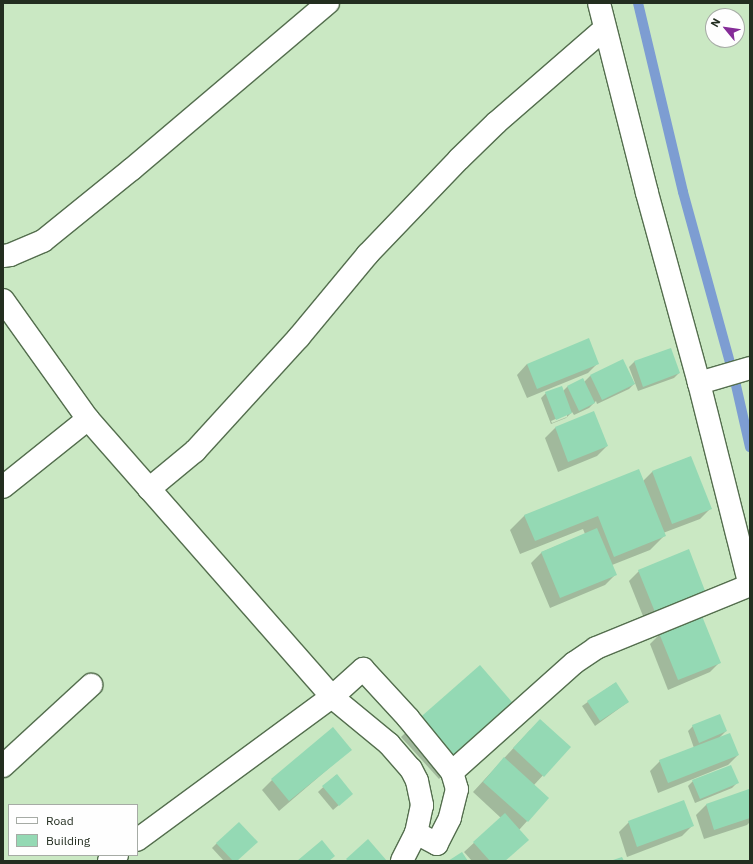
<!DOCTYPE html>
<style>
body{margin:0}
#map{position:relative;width:753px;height:864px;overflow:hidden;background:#cae8c3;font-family:"IBM Plex Sans",sans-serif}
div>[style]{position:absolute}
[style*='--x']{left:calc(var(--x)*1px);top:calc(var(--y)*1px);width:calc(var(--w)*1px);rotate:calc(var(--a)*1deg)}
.shadow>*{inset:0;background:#0003}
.stream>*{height:10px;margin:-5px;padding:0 5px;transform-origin:5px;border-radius:5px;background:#7d9dd2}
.building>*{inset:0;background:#94d9b4}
.roads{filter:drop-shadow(1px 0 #546e4e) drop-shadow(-1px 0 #546e4e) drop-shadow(0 1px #546e4e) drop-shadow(0 -1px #546e4e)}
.street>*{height:22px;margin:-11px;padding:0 11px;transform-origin:11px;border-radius:11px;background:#fff}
.secondary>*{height:22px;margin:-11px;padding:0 11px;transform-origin:11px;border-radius:11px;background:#fff}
span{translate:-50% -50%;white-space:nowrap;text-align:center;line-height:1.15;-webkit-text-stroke:4px #fefefe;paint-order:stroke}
.frame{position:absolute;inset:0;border:4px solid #232e20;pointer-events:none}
.legend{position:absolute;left:8px;top:804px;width:130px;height:52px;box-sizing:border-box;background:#fefefe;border:1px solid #a6aba5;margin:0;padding:5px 7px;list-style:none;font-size:12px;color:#232e20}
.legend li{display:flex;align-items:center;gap:8px;height:20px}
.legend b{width:20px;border:1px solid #a6aba5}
.north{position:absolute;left:705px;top:8px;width:40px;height:40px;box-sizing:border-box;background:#fefefe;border:1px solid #a6aba5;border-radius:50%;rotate:299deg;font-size:11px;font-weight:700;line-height:16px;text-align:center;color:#232e20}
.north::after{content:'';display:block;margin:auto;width:14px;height:18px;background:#852c98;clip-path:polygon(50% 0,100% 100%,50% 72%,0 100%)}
</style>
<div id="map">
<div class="shadow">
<i style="clip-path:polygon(670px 349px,679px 373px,674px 378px,638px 391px,629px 367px,634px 362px)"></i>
<i style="clip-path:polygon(598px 363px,588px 373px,527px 398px,517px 375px,527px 364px)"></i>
<i style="clip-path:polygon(evenodd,590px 376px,635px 383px,629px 389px,597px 404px,596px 401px,589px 408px,574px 415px,572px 412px,566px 418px,551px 424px,541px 398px,546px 393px,563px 391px,567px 387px,583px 379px,584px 382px,590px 376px,567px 414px,567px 417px,552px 423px,551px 421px,567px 414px)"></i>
<i style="clip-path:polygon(593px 413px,607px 446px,597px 456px,558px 472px,545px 438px,555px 428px)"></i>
<i style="clip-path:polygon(690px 457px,710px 509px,700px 519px,663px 533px,664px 536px,650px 550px,612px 565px,615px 575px,605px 585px,550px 608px,531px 563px,542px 552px,585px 534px,583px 529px,520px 554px,510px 530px,525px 515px,643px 481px,652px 472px)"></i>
<i style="clip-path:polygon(639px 571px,706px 595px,647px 626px,629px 581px)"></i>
<i style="clip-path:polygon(660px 634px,720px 662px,710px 672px,668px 690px,650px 644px)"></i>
<i style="clip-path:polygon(615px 683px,628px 702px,595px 726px,582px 706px)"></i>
<i style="clip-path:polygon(416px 723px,503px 723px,439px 779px,401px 737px)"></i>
<i style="clip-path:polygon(693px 726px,726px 731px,719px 738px,738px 755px,728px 765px,658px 793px,650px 771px,660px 761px,694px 748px,688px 731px)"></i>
<i style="clip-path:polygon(530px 730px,569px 747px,534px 785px,548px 798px,519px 830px,505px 861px,472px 861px,464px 852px,501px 818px,473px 792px)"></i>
<i style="clip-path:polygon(350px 750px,279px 811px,262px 790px,272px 780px)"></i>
<i style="clip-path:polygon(336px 775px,347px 798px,333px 810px,318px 792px)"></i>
<i style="clip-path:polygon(693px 781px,737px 783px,732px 788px,695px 803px,688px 786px)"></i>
<i style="clip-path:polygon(749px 790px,750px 822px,747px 825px,704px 839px,696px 815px,706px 805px)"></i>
<i style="clip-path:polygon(629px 822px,692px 826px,682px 836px,627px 857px,619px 832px)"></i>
<i style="clip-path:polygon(217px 843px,236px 861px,224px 861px,212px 848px)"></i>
</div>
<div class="stream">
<i style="--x:638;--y:3;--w:194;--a:76.6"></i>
<i style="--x:683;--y:192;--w:196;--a:74.6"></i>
<i style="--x:735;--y:381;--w:68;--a:77.2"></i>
</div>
<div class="building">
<i style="clip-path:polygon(589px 338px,599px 364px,537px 389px,527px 364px)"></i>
<i style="clip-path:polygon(671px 348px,680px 373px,643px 387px,634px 361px)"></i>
<i style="clip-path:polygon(623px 359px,635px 384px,602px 400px,590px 375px)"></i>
<i style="clip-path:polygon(583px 378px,595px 403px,579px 411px,567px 386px)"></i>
<i style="clip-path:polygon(562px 386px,572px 413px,556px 420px,545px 392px)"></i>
<i style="clip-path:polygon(594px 411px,608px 446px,568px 462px,555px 427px)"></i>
<i style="clip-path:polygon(691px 456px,712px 509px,672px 524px,652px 471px)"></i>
<i style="clip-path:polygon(639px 469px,666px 536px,614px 557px,598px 516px,535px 541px,524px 515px)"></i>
<i style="clip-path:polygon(597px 528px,617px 575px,560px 598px,541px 552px)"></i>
<i style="clip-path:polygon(689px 549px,707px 596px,657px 617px,638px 570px)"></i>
<i style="clip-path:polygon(702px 616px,721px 663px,678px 680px,659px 633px)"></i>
<i style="clip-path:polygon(480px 665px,518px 709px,454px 766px,415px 722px)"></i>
<i style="clip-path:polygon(616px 682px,629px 702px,600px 721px,587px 701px)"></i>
<i style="clip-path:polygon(720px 714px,727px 731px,699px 743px,692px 725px)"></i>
<i style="clip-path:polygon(540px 719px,571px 747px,544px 777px,513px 748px)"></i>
<i style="clip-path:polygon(333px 727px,352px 750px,289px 801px,271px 779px)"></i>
<i style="clip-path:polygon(730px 733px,739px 755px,668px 783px,659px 760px)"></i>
<i style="clip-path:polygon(504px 757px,549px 798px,528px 822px,483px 782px)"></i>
<i style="clip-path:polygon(731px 765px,739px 783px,700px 799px,692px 780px)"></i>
<i style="clip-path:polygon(337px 774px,353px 794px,339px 806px,322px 786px)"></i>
<i style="clip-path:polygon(749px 789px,750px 818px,714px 830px,706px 804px)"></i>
<i style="clip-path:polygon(684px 800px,694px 826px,637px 847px,628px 821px)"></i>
<i style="clip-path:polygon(505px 813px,529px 840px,505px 861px,490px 861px,473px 842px)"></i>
<i style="clip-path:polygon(239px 822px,258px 842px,237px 861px,233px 861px,216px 843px)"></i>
<i style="clip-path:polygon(368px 839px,387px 861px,348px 861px,346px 859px)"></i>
<i style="clip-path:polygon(322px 840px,335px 856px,329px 861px,297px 861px)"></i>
<i style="clip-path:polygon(462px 852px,468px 861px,448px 861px)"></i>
<i style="clip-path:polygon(622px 857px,624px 861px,610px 861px)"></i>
</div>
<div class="roads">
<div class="street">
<i style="--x:3;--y:256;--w:7;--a:-8"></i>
<i style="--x:10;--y:255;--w:36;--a:-23"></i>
<i style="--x:43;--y:241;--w:114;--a:-39"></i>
<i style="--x:132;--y:169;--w:257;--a:-40.3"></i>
<i style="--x:3;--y:300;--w:146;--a:54.5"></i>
<i style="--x:88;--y:419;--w:370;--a:48.7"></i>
<i style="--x:332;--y:697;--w:74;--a:39.5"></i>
<i style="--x:389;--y:744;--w:33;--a:49"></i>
<i style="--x:411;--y:769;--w:13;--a:63"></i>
<i style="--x:417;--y:781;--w:25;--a:78"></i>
<i style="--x:422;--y:805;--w:29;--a:102"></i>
<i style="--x:416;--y:833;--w:31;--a:117"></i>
<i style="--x:699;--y:383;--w:53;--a:-16.4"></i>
<i style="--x:3;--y:487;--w:109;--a:-38.7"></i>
<i style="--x:149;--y:489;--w:60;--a:-39.6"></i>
<i style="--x:195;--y:451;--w:154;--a:-47.6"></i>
<i style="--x:299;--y:337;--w:107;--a:-50.3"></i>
<i style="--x:367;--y:255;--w:133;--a:-46.2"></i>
<i style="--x:459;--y:159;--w:52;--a:-44.2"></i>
<i style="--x:496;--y:123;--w:143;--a:-41"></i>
<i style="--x:3;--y:766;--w:120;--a:-42.6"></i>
<i style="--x:452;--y:772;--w:164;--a:-41.8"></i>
<i style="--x:574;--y:663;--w:27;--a:-34"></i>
<i style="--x:596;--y:648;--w:166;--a:-22.2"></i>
<i style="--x:137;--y:840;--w:242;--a:-36.3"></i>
<i style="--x:332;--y:697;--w:42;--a:-42.1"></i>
<i style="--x:363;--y:669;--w:67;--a:47.4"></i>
<i style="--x:408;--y:718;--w:70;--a:50.8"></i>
<i style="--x:452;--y:772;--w:18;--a:74"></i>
<i style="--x:457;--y:789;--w:30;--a:104"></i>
<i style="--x:450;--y:818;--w:29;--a:117"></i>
<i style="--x:437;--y:844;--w:24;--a:-152"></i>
<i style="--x:109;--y:861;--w:10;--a:-37"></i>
</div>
<div class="secondary">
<i style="--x:599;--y:3;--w:196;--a:75.8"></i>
<i style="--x:647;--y:193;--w:197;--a:74.7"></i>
<i style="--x:699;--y:383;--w:209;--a:75.9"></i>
</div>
</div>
<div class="frame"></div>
<ul class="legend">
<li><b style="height:5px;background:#fff"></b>Road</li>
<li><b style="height:11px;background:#94d9b4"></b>Building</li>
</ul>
<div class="north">N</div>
</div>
